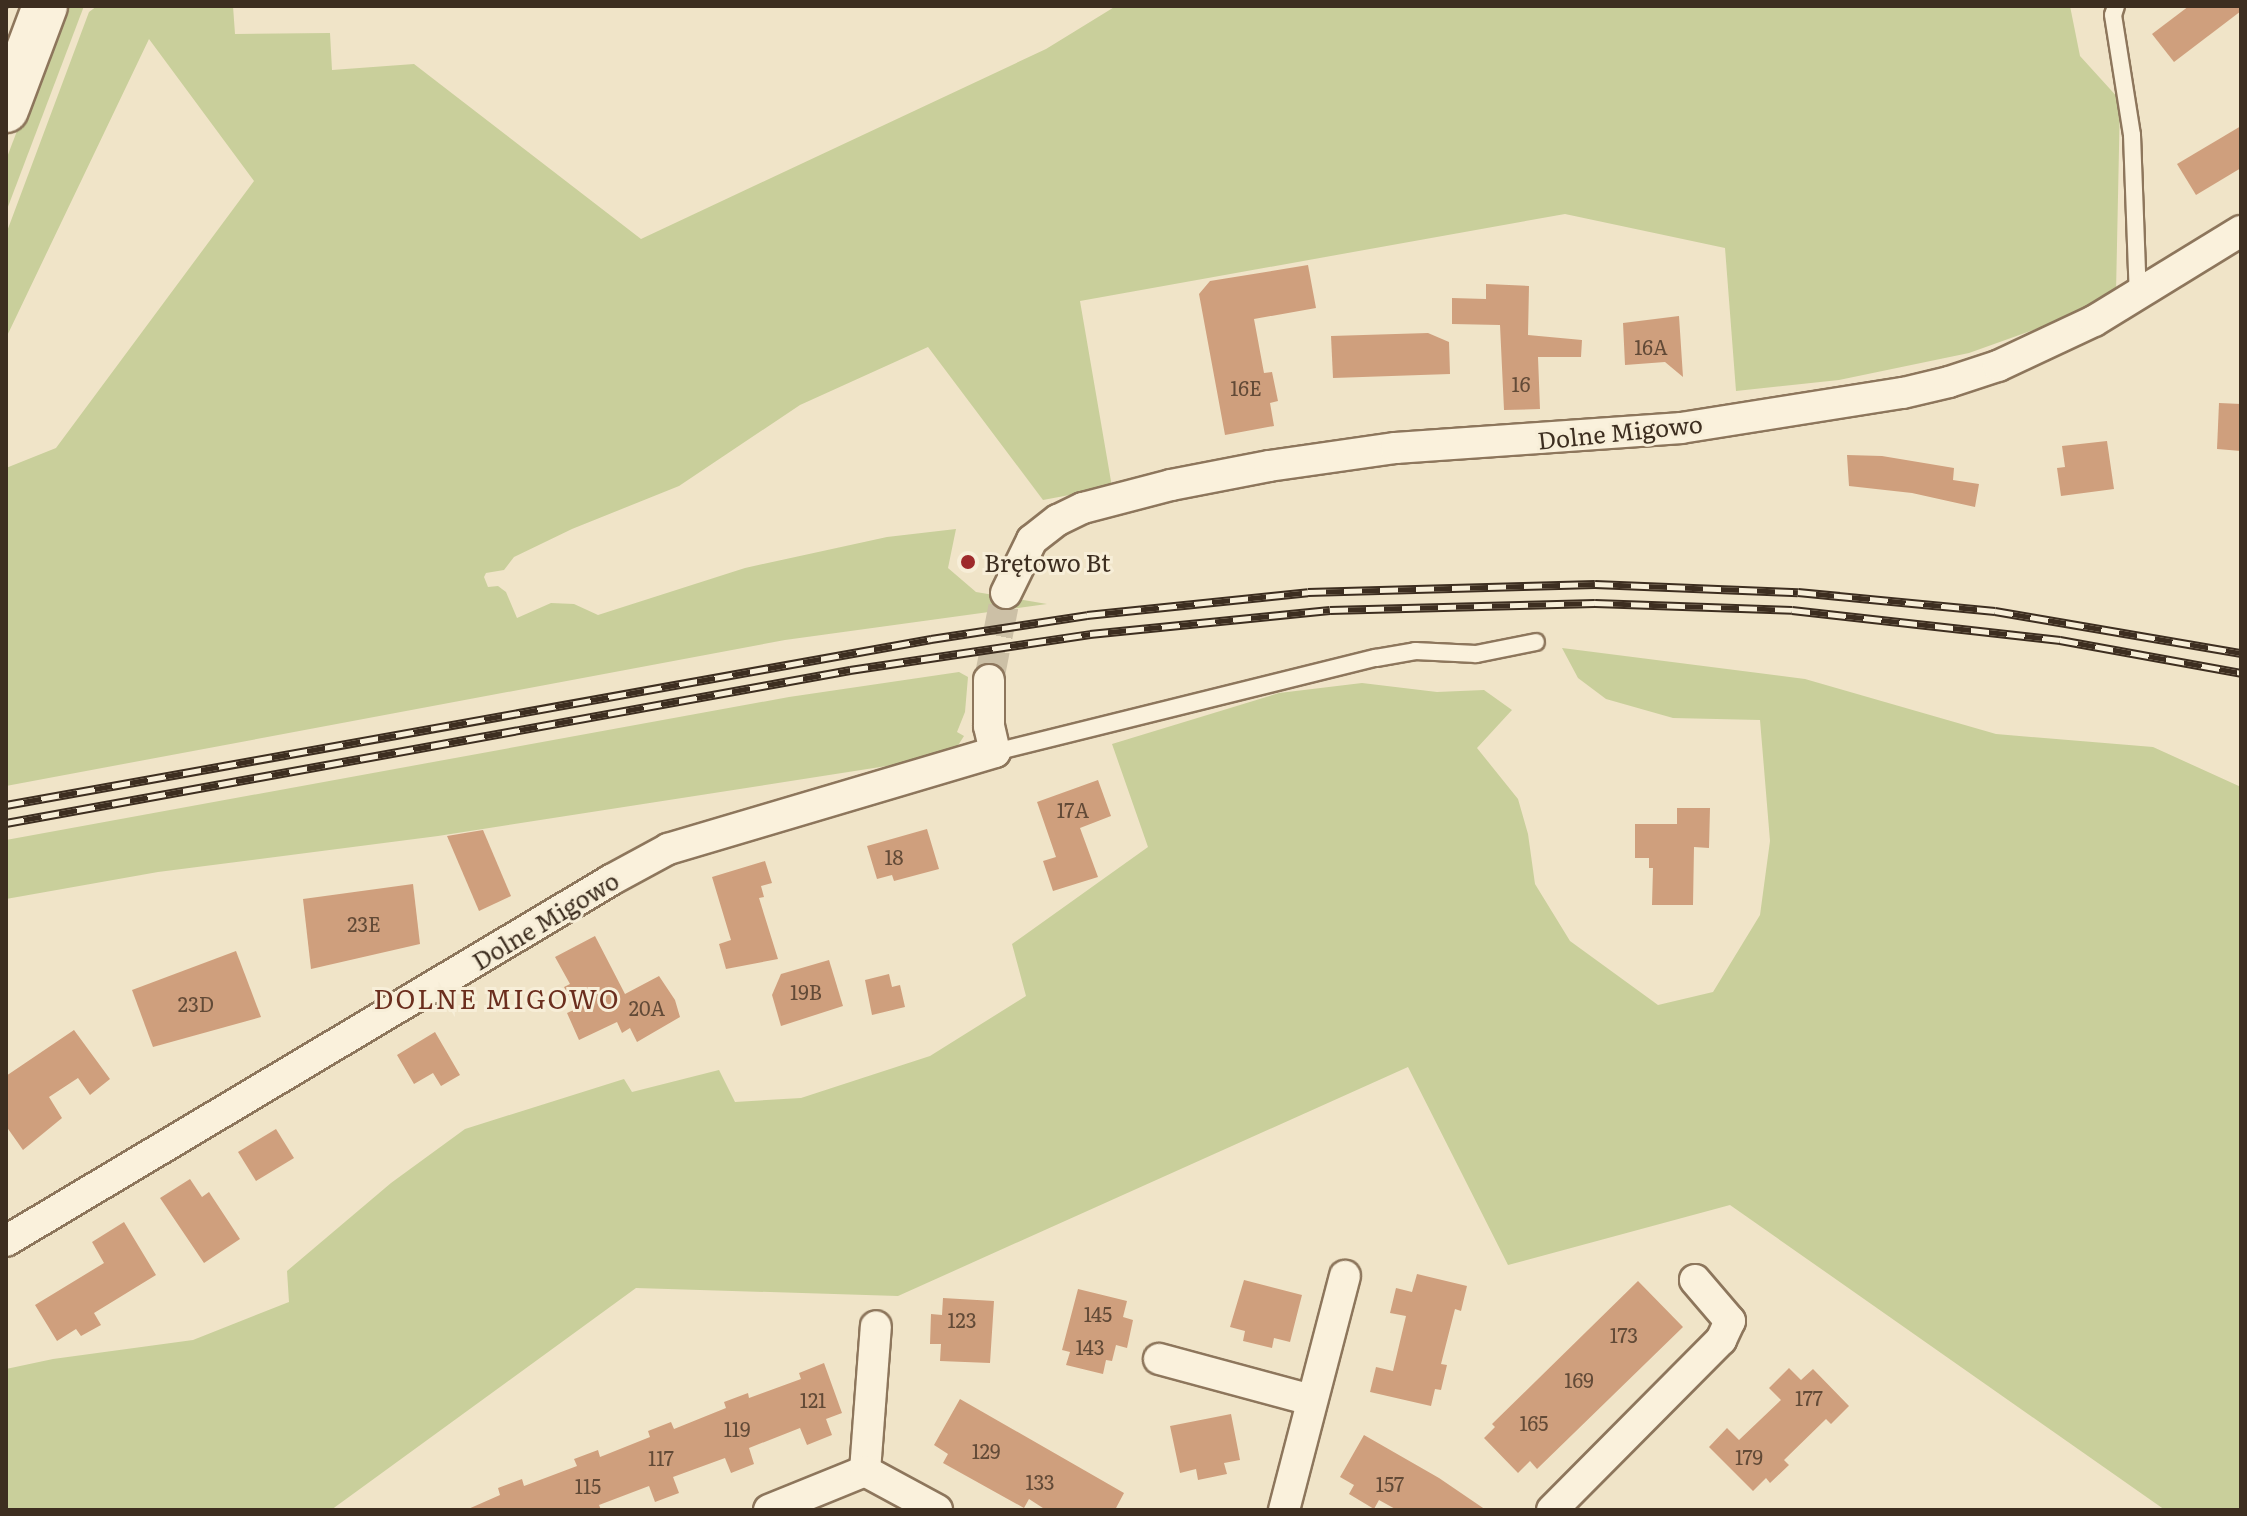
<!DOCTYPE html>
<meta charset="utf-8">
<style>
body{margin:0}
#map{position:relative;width:2247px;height:1516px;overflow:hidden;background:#f0e4c8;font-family:Literata,serif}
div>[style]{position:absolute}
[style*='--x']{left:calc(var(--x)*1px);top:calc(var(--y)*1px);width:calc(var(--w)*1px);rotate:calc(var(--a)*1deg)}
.green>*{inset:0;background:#c9cf9b}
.building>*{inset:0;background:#cf9f7d}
.minor-tunnel>*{height:30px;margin-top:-15px;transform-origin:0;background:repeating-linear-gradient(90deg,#ccc0a6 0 30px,transparent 0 45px)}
.roads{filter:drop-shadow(2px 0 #8d765c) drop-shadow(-2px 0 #8d765c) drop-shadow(0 2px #8d765c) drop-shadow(0 -2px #8d765c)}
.service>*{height:16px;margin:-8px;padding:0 8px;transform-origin:8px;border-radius:8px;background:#faf1dc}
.minor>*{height:30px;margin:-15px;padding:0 15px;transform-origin:15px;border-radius:15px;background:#faf1dc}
.secondary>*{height:44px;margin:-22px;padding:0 22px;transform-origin:22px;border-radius:22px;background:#faf1dc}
.tram>*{height:2px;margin:-1px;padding:0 1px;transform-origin:1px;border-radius:1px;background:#3d2e20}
.rail>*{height:9px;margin-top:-4.5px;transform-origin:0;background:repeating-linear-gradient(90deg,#f7eed8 0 18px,#3d2e20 0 36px);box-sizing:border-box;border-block:2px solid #3d2e20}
.dots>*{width:22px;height:22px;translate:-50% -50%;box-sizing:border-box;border:4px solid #f7eed8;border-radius:50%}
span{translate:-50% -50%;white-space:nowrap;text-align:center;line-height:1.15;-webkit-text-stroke:6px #f7eed8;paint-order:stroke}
.number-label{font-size:20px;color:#624a37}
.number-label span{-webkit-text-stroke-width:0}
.street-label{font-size:24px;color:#3d2e20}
.poi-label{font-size:24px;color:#3d2e20}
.left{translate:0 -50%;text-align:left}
.neighbourhood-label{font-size:26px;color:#6b2e1e;letter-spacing:2px}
.frame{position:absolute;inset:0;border:8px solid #3d2e20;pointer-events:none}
</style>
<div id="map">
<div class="green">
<i style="clip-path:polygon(64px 6px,84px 6px,6px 212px,6px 160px)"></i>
<i style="clip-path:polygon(97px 6px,233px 6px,235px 34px,330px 33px,332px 70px,414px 64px,641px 239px,1046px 49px,1116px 6px,2070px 6px,2080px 56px,2120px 100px,2116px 293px,2086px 311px,1969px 353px,1839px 380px,1736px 391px,1725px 248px,1565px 214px,1080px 301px,1112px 487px,1043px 500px,928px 347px,800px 405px,679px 486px,572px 529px,514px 557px,504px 570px,486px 573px,484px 577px,488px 587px,498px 586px,506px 592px,517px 618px,551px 603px,574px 604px,598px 615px,745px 568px,887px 537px,956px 529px,948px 568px,976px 592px,1047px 604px,785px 640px,6px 786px,6px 468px,56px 448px,254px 181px,149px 39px,6px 338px,6px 234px,89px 12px)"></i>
<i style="clip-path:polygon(1562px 648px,1805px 679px,1996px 734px,2153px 747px,2241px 787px,2241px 1510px,2165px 1510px,1730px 1205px,1508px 1265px,1408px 1067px,898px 1296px,636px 1288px,331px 1510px,6px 1510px,6px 1369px,53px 1359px,193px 1340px,289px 1302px,287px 1271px,391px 1183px,465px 1129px,624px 1079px,632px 1092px,719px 1070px,735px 1102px,801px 1098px,930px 1056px,1026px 996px,1012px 944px,1148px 847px,1112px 744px,1279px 693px,1362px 683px,1437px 692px,1484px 690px,1512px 710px,1477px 748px,1518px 799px,1528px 834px,1535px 884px,1570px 941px,1658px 1005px,1713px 992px,1760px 915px,1770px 841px,1760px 720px,1673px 718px,1606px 699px,1578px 678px)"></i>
<i style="clip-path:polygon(959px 672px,968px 677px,965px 712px,957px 732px,964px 736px,955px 750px,925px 760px,438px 836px,158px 872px,6px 899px,6px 840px,789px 697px)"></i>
</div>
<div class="building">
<i style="clip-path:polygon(2189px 6px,2241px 6px,2241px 11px,2174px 62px,2152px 34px)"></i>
<i style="clip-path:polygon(2241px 126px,2241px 168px,2196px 195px,2177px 164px)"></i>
<i style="clip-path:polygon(1308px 265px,1316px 308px,1254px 319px,1264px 373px,1272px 372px,1278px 401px,1270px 403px,1274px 426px,1225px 435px,1199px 294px,1210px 281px)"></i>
<i style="clip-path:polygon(1486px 284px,1529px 286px,1528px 335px,1582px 340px,1581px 357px,1538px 357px,1540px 409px,1504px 410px,1500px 325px,1452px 324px,1452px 298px,1486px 299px)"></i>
<i style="clip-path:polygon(1679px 316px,1683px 377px,1665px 362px,1625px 365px,1623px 323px)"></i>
<i style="clip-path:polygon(1428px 333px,1449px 342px,1450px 374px,1333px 378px,1331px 336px)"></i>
<i style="clip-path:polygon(2219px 403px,2241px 404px,2241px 451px,2217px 449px)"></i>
<i style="clip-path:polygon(2107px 441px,2114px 489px,2061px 496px,2057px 468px,2065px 467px,2062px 446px)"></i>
<i style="clip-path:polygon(1847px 455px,1882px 456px,1954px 468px,1953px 480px,1979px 484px,1975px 507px,1912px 493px,1849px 486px)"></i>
<i style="clip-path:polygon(1098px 780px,1111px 816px,1080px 828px,1098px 877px,1053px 891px,1043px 861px,1056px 857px,1037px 802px)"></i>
<i style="clip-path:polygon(1677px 808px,1710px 808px,1709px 848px,1694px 847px,1693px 905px,1652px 905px,1653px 868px,1649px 868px,1649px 858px,1635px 858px,1635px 824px,1677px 824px)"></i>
<i style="clip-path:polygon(927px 829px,939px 869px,894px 881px,892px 875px,877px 879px,867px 846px)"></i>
<i style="clip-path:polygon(483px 830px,511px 896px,479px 911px,447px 836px)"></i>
<i style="clip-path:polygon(765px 861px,772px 883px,761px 886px,764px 897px,759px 898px,778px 959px,726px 969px,719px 944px,731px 940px,712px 877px)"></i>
<i style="clip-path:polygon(413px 884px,420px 944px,311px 969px,303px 899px)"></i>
<i style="clip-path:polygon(595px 936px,625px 994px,659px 976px,675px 1000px,680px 1017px,637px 1042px,630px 1028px,622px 1033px,617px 1022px,579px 1040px,567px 1013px,576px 1009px,564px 987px,570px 984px,555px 957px)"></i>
<i style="clip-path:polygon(236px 951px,261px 1017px,153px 1047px,132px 990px)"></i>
<i style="clip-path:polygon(829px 960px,843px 1006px,781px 1026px,772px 995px,781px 974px)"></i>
<i style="clip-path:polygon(889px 974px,892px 987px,900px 985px,905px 1007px,872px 1015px,865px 980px)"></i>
<i style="clip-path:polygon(74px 1030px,110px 1079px,90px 1095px,78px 1078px,49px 1097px,62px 1118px,23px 1150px,6px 1126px,6px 1076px)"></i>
<i style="clip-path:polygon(435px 1032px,460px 1075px,441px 1086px,433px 1073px,414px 1084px,397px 1055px)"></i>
<i style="clip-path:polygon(276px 1129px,294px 1158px,256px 1181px,238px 1152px)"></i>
<i style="clip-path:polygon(190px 1179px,202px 1197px,209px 1192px,240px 1239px,204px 1263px,160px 1198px)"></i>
<i style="clip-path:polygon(124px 1222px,156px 1275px,94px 1313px,101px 1325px,81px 1336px,76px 1329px,57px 1341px,35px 1305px,104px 1263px,92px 1242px)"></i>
<i style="clip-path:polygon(1417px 1274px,1467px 1286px,1461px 1311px,1455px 1309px,1441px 1364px,1447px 1365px,1441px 1390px,1435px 1389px,1431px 1406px,1370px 1392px,1376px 1367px,1393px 1371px,1406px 1316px,1390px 1313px,1396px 1288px,1412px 1292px)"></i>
<i style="clip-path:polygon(1244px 1280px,1302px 1295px,1290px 1342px,1274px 1338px,1272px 1348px,1243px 1341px,1245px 1331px,1230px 1327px)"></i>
<i style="clip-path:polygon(1638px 1281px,1683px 1327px,1537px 1469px,1530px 1461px,1518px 1473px,1484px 1438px,1495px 1427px,1492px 1424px)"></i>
<i style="clip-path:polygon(1078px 1289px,1127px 1301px,1123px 1317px,1133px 1320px,1127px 1348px,1116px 1345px,1112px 1361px,1106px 1360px,1103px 1374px,1066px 1365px,1070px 1352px,1062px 1350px)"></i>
<i style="clip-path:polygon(943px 1298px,994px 1301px,990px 1363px,940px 1361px,941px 1344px,930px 1344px,931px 1314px,942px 1315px)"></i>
<i style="clip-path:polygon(824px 1363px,842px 1413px,826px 1419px,832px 1435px,807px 1445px,800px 1428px,749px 1448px,754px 1464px,731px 1473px,725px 1458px,673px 1477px,679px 1493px,655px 1502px,649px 1486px,599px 1505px,601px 1510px,466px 1510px,500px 1495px,498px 1488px,522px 1479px,524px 1486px,577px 1466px,574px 1459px,598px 1450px,600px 1457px,650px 1437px,648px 1431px,671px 1422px,674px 1429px,726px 1408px,724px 1402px,748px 1393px,749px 1398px,801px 1379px,799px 1373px)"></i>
<i style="clip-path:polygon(1789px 1368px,1801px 1380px,1813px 1369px,1849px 1406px,1831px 1424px,1826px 1419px,1784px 1460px,1789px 1465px,1770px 1483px,1766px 1478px,1753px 1491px,1709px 1447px,1727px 1428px,1739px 1440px,1781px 1400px,1769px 1388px)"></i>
<i style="clip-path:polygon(960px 1399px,1124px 1493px,1115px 1510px,1046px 1510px,1029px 1499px,1024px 1508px,943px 1463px,948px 1454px,934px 1445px)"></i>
<i style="clip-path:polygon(1231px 1414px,1240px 1460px,1224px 1463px,1227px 1474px,1198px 1480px,1196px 1469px,1180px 1473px,1170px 1426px)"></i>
<i style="clip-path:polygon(1364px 1435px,1439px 1478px,1486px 1510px,1397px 1510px,1379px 1500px,1374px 1509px,1349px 1494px,1354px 1485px,1340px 1477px)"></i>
</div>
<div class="minor-tunnel">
<i style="--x:989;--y:680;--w:89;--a:-78.9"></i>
</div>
<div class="roads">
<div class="service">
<i style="--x:2116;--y:6;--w:9;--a:108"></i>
<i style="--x:2113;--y:15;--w:121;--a:81"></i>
<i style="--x:2132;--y:135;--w:161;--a:87.9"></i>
<i style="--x:995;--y:752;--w:392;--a:-13.9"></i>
<i style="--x:1376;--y:658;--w:40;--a:-10"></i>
<i style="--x:1415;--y:651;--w:61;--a:2.8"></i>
<i style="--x:1476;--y:654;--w:61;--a:-11.3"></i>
</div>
<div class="minor">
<i style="--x:1006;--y:593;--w:59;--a:-63.9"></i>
<i style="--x:1032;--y:540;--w:33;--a:-38"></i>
<i style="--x:1058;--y:520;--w:28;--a:-26"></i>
<i style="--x:1083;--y:508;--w:91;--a:-14.6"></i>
<i style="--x:1171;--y:485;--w:100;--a:-11"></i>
<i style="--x:1269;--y:466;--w:128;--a:-8.1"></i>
<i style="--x:1396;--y:448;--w:286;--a:-4"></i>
<i style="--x:1681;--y:428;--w:225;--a:-9"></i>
<i style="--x:1903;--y:393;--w:47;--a:-13.4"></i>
<i style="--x:1949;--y:382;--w:52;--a:-18.1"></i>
<i style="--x:1998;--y:366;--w:106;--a:-25.1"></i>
<i style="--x:2094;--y:321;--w:172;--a:-31.5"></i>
<i style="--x:6;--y:1241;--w:705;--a:-30.82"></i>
<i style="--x:611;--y:880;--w:65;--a:-28.5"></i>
<i style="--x:668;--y:849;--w:341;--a:-16.5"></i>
<i style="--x:995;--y:752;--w:27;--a:-103"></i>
<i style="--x:989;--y:726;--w:46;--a:-90"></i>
<i style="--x:1159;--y:1359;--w:157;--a:15.1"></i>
<i style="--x:865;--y:1471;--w:145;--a:-85.7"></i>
<i style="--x:769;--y:1510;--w:104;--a:-22.1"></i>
<i style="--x:865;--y:1471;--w:82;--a:28.4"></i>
<i style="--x:1284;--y:1510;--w:242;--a:-75.4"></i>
<i style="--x:1552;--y:1510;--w:240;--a:-45.2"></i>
<i style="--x:1721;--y:1340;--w:21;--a:-65"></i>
<i style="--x:1730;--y:1321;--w:54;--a:-130.5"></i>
</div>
<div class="secondary">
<i style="--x:6;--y:110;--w:111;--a:-69.4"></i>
</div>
</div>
<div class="tram">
<i style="--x:6;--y:12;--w:6;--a:-72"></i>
</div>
<div class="rail">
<i style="--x:6;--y:805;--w:940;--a:-10.17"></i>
<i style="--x:931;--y:639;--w:158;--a:-8.7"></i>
<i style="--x:1087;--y:615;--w:222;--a:-5.9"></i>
<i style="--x:1308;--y:592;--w:287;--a:-1.6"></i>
<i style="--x:1595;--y:584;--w:203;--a:2.3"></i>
<i style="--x:1798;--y:592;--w:198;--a:5.5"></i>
<i style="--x:1995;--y:611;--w:250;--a:9.7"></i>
<i style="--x:6;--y:823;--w:858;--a:-10.27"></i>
<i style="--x:850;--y:670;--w:243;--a:-8.5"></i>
<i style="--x:1090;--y:634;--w:241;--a:-5.7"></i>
<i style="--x:1330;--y:610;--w:265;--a:-1.5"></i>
<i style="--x:1595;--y:603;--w:197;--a:2"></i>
<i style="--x:1792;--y:610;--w:270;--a:6.4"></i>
<i style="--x:2060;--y:640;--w:184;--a:10.3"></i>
</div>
<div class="dots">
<i style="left:968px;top:562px;background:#9e2a2b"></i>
</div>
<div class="number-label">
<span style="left:1651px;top:346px">16A</span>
<span style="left:1521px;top:383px">16</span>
<span style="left:1246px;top:387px">16E</span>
<span style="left:1073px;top:809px">17A</span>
<span style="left:894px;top:856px">18</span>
<span style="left:364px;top:923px">23E</span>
<span style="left:806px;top:991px">19B</span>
<span style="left:196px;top:1003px">23D</span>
<span style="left:647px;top:1007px">20A</span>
<span style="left:1098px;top:1313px">145</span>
<span style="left:962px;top:1319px">123</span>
<span style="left:1624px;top:1334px">173</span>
<span style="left:1090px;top:1346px">143</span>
<span style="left:1579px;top:1379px">169</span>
<span style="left:1809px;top:1397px">177</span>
<span style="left:813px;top:1399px">121</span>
<span style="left:1534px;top:1422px">165</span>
<span style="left:737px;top:1428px">119</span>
<span style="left:986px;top:1450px">129</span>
<span style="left:1749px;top:1456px">179</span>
<span style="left:661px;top:1457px">117</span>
<span style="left:1040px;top:1481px">133</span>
<span style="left:1390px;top:1483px">157</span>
<span style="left:588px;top:1485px">115</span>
</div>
<div class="street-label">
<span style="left:1620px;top:431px;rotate:-6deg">Dolne Migowo</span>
<span style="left:545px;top:920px;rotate:-31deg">Dolne Migowo</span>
</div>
<div class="poi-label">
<span class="left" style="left:984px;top:562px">Brętowo Bt</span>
</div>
<div class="neighbourhood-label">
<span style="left:497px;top:998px">DOLNE MIGOWO</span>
</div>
<div class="frame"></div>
</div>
